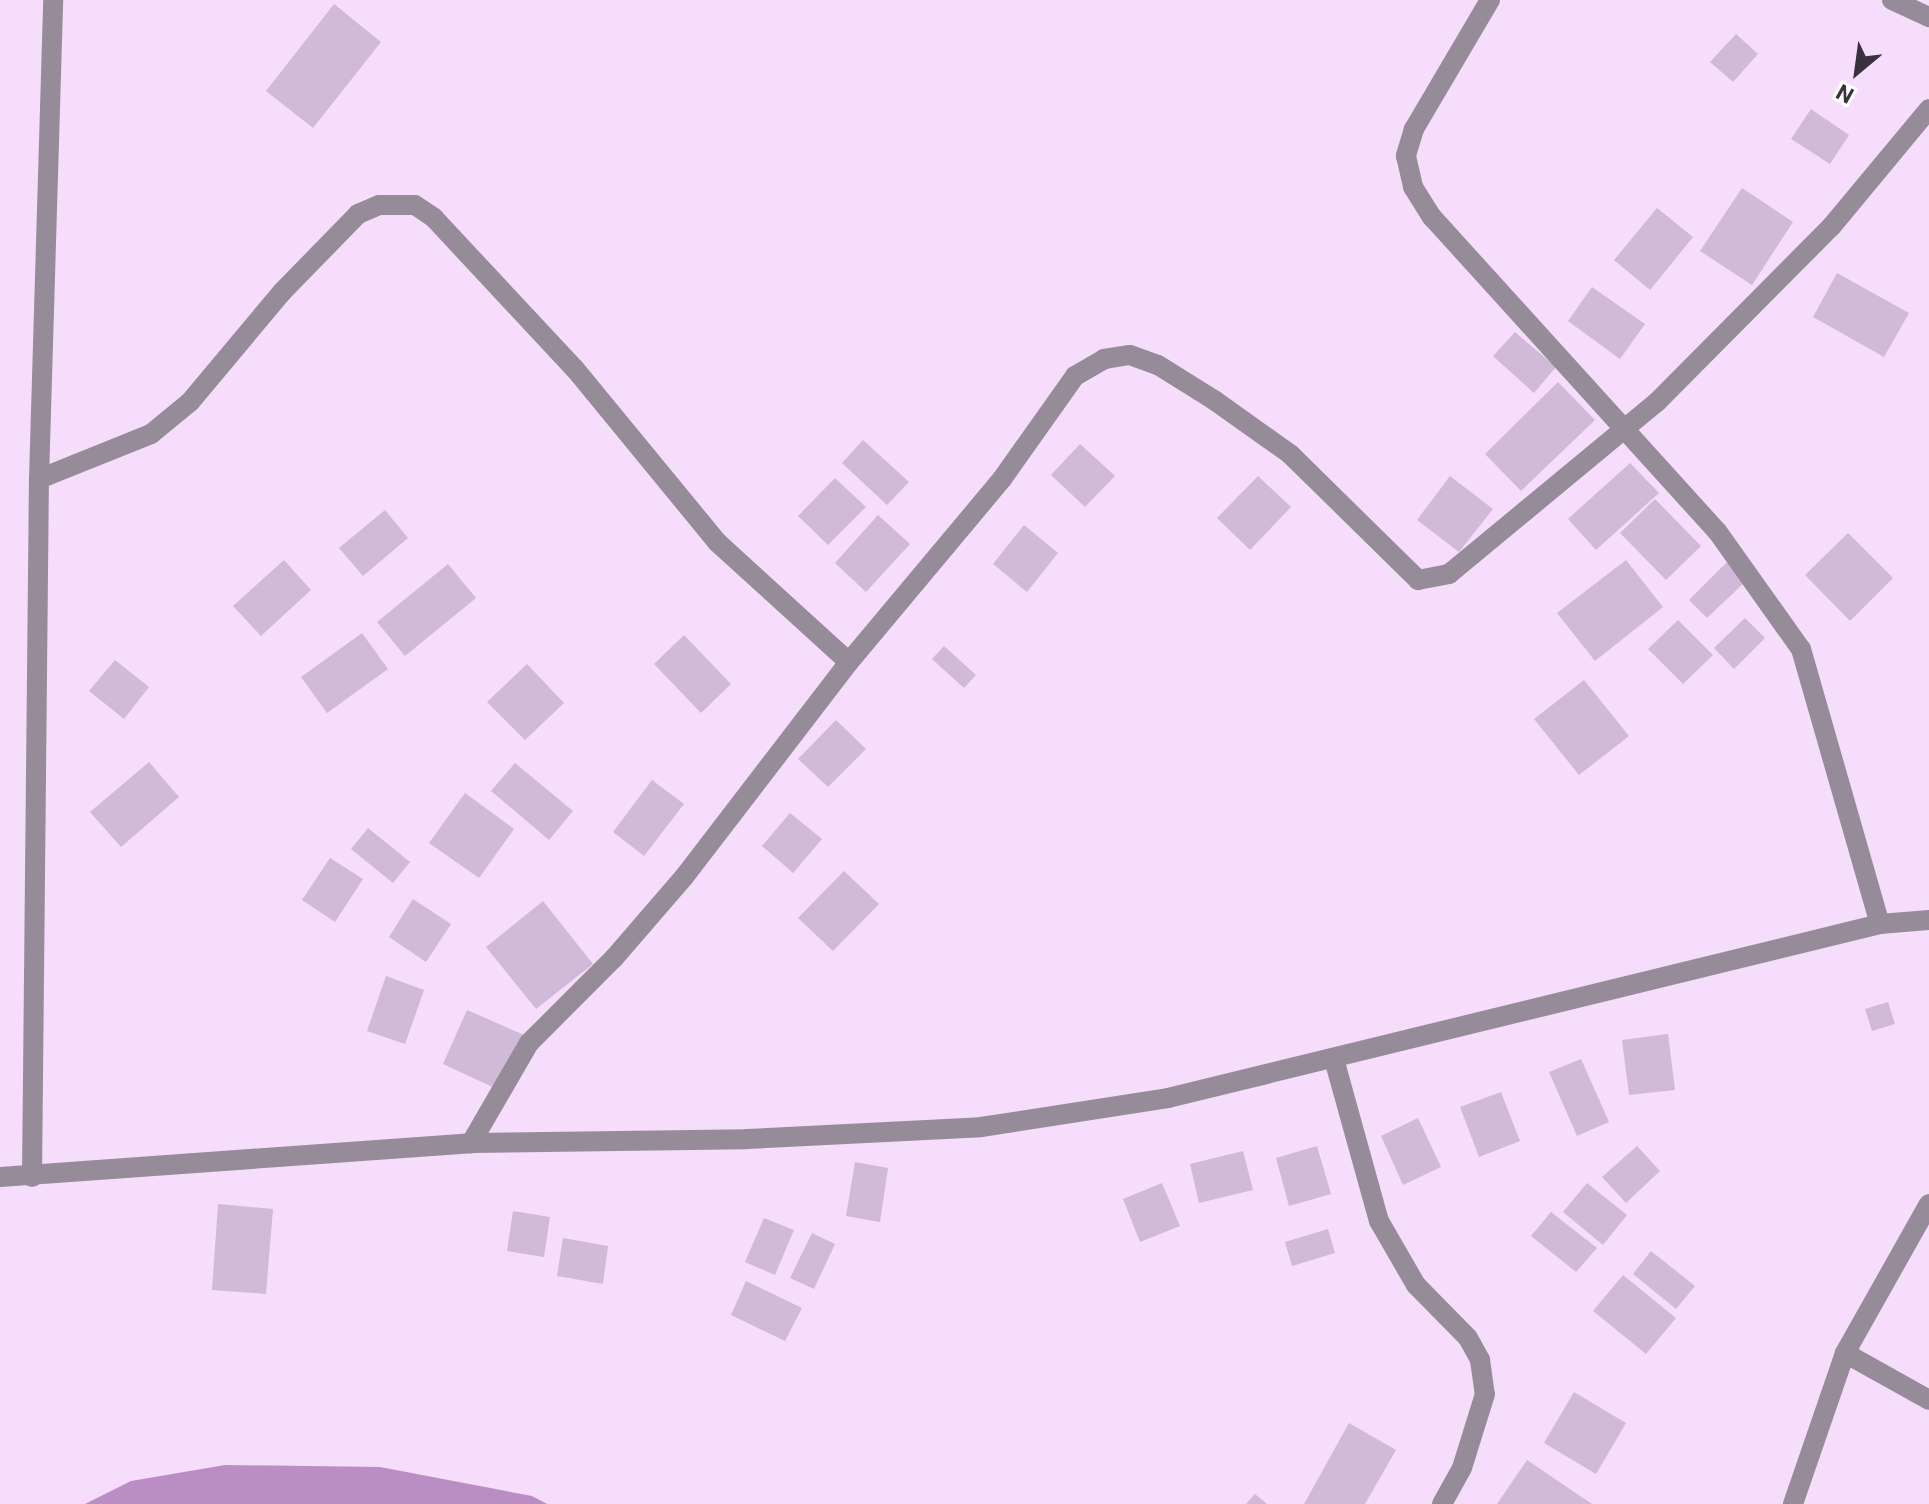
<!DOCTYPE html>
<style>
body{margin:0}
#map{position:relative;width:1929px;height:1504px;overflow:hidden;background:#f5ddfb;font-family:Roboto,sans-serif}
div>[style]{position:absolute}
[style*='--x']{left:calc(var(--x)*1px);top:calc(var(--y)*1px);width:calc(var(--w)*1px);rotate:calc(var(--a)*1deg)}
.water>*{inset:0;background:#ba8ec5}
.building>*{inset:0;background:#d1bad7}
.minor>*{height:20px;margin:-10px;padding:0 10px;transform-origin:10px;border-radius:10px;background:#968c99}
span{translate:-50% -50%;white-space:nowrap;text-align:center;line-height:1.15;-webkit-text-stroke:6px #fff;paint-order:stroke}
.north{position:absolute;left:1817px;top:32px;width:80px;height:80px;-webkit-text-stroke:6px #fff;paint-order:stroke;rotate:209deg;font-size:22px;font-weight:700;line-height:32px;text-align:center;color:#3a313d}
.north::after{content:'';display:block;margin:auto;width:28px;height:36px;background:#3a313d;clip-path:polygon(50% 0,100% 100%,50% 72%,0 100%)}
</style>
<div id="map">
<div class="water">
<i style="clip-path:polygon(225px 1465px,380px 1467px,532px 1496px,547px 1504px,85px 1504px,131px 1481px)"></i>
</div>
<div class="building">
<i style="clip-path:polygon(334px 4px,381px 42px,313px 128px,266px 91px)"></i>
<i style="clip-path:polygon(1736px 34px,1758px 54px,1733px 82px,1710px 62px)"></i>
<i style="clip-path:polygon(1811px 109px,1849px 135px,1830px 164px,1791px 139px)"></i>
<i style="clip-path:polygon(1742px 188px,1793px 222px,1752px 285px,1700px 251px)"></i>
<i style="clip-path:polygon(1657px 208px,1693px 237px,1650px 290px,1614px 260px)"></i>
<i style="clip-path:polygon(1837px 273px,1909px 313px,1884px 357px,1813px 317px)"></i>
<i style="clip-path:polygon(1592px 287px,1645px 324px,1620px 359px,1568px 321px)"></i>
<i style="clip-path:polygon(1515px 332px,1556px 367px,1534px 393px,1493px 356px)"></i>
<i style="clip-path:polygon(1558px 382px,1595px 420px,1521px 491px,1485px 454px)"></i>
<i style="clip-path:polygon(863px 440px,909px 482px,887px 505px,842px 463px)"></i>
<i style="clip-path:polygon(1080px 444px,1115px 476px,1085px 507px,1051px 475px)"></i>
<i style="clip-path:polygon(1630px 463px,1659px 493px,1596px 550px,1568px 519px)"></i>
<i style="clip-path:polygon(1258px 476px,1291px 507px,1250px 550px,1217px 518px)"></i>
<i style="clip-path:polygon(1450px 476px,1493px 509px,1459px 552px,1417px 520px)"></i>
<i style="clip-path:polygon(835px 478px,866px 507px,828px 545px,798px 516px)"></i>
<i style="clip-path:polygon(1655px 499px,1701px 546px,1666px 580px,1620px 533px)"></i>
<i style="clip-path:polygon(385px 510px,408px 538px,363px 576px,339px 548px)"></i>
<i style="clip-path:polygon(878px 515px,910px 544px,866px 592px,835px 563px)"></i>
<i style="clip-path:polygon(1024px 525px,1058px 553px,1027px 592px,993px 564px)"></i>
<i style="clip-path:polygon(1848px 533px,1893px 578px,1850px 621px,1805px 575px)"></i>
<i style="clip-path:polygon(284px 560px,311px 590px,261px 636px,233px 606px)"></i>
<i style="clip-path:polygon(1626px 560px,1663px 607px,1595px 661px,1557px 613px)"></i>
<i style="clip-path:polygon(1727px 562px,1746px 581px,1707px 618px,1689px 600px)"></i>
<i style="clip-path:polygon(448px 564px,476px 598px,405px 656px,377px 622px)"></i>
<i style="clip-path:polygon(1745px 618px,1765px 638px,1734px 669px,1714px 648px)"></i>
<i style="clip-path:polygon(1678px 620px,1713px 655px,1683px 684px,1648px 649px)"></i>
<i style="clip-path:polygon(362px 633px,388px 669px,327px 713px,301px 677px)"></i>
<i style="clip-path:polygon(684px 635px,731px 684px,701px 713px,654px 664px)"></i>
<i style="clip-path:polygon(944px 646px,976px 675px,964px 688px,932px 659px)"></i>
<i style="clip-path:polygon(115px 660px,149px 687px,124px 719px,89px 691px)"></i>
<i style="clip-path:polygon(527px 664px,564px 703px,525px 740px,487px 702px)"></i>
<i style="clip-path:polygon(1584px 680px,1629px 736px,1579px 775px,1534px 719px)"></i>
<i style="clip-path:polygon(836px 720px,866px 749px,828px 787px,798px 759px)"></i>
<i style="clip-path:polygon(149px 762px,179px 797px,121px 847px,90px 812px)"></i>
<i style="clip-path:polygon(515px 763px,573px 811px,549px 840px,491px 791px)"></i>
<i style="clip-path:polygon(652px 780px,684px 804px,644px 856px,613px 832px)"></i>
<i style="clip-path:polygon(465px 793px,514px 829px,479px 878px,429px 843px)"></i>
<i style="clip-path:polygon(790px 813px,822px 839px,793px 873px,762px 846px)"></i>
<i style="clip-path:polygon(368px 828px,410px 862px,393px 883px,351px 849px)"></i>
<i style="clip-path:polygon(330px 858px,363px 879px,335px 922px,302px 900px)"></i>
<i style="clip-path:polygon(844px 871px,879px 904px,833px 951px,798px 918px)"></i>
<i style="clip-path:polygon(413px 899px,451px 924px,426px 962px,389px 937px)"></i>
<i style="clip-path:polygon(543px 901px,593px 964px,536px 1009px,486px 947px)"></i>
<i style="clip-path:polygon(386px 976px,424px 990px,405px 1044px,367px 1031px)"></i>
<i style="clip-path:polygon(1888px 1002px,1895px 1024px,1872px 1031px,1865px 1009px)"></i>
<i style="clip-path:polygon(467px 1010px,524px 1035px,499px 1090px,443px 1064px)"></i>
<i style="clip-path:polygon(1668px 1034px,1675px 1090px,1629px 1095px,1622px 1040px)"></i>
<i style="clip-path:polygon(1581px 1059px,1609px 1122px,1577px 1136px,1549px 1072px)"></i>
<i style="clip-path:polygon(1501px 1092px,1520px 1141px,1479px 1157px,1460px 1107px)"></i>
<i style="clip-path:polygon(1418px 1118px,1441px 1167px,1403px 1185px,1381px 1136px)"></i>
<i style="clip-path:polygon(1317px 1146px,1331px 1194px,1289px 1206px,1276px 1158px)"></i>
<i style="clip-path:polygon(1637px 1146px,1660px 1171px,1626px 1203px,1602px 1177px)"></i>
<i style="clip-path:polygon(1243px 1151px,1253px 1190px,1199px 1203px,1190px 1164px)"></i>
<i style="clip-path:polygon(855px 1162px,888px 1168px,880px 1222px,846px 1216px)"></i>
<i style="clip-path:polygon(1162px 1183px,1180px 1226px,1140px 1242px,1123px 1199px)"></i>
<i style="clip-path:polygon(1587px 1183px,1627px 1215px,1603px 1245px,1563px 1212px)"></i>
<i style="clip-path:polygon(218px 1204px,273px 1209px,266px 1294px,212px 1290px)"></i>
<i style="clip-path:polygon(513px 1211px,550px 1217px,544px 1257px,507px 1251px)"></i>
<i style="clip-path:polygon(1551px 1212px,1597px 1248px,1576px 1272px,1531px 1236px)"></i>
<i style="clip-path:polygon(764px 1218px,794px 1230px,775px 1275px,745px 1262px)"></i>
<i style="clip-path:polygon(1328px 1229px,1335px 1253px,1292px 1266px,1285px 1242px)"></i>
<i style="clip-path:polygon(812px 1233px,835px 1244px,814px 1289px,790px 1278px)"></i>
<i style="clip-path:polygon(563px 1238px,608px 1246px,603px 1284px,557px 1276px)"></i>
<i style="clip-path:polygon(1651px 1251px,1695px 1286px,1676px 1309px,1633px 1274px)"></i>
<i style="clip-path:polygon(1623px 1275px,1676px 1318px,1646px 1354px,1593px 1311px)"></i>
<i style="clip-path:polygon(746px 1281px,802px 1308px,785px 1341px,731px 1315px)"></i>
<i style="clip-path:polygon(1574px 1392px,1626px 1423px,1596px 1474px,1544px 1443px)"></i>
<i style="clip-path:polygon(1349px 1423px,1396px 1450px,1365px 1504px,1304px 1504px)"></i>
<i style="clip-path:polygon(1527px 1460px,1592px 1504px,1497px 1504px)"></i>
<i style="clip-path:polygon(1255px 1494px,1267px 1504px,1246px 1504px)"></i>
</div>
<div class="minor">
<i style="--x:1490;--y:0;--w:150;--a:120.5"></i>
<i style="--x:1414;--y:129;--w:28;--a:107"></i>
<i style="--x:1406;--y:156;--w:32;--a:77"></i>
<i style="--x:1413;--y:187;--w:36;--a:58"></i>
<i style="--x:1432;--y:217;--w:424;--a:47.8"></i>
<i style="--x:1717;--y:531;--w:145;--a:54.6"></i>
<i style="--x:1801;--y:649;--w:286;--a:74"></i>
<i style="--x:1892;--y:0;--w:41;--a:24.7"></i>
<i style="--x:39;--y:479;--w:121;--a:-21.9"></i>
<i style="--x:151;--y:434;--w:50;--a:-39.4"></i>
<i style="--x:190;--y:402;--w:143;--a:-50.1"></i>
<i style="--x:282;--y:292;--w:109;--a:-45.7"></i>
<i style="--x:358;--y:214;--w:23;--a:-23"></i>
<i style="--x:379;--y:205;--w:36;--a:0"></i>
<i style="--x:415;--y:205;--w:23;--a:34"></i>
<i style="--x:434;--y:218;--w:207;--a:47"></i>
<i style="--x:575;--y:369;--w:224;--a:50.6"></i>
<i style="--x:717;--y:542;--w:178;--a:42.3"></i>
<i style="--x:849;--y:662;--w:271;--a:127.5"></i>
<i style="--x:684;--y:877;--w:107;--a:130.8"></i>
<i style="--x:614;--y:958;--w:120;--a:135"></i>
<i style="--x:529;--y:1043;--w:116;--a:120.1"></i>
<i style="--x:849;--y:662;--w:239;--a:-50.1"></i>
<i style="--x:1002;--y:479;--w:126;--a:-54.7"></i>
<i style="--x:1075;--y:376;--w:34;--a:-30"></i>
<i style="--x:1104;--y:359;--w:26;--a:-9"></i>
<i style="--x:1130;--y:355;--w:30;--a:20"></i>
<i style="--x:1158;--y:365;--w:66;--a:32"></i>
<i style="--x:1214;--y:400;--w:93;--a:35.4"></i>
<i style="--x:1290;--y:454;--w:180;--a:44.5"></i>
<i style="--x:1418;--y:580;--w:32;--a:-11"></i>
<i style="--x:1449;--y:574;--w:270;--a:-39.6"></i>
<i style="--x:1657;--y:402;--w:247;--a:-45.2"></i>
<i style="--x:1831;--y:227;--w:153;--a:-50.3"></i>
<i style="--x:1334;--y:1059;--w:168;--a:74.5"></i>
<i style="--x:1379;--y:1221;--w:74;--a:60"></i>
<i style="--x:1416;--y:1285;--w:74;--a:45.5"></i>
<i style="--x:1468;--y:1338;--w:25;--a:61"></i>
<i style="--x:1480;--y:1360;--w:34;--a:82"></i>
<i style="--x:1485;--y:1394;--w:77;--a:107.3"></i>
<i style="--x:1462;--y:1468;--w:41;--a:119.1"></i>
<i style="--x:0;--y:1177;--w:472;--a:-4.1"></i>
<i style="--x:471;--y:1143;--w:276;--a:-0.8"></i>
<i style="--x:747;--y:1139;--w:234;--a:-2.9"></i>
<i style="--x:981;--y:1127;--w:189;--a:-8.8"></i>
<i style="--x:1168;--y:1098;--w:733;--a:-13.73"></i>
<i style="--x:1880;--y:924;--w:49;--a:-4.7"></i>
<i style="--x:32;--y:1177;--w:698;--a:-89.43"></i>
<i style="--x:39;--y:479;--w:479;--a:-88.3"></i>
<i style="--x:1845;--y:1353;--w:96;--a:29.2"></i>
<i style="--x:1793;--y:1504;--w:160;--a:-71"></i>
<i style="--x:1845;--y:1353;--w:171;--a:-60.6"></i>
</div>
<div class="north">N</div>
</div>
